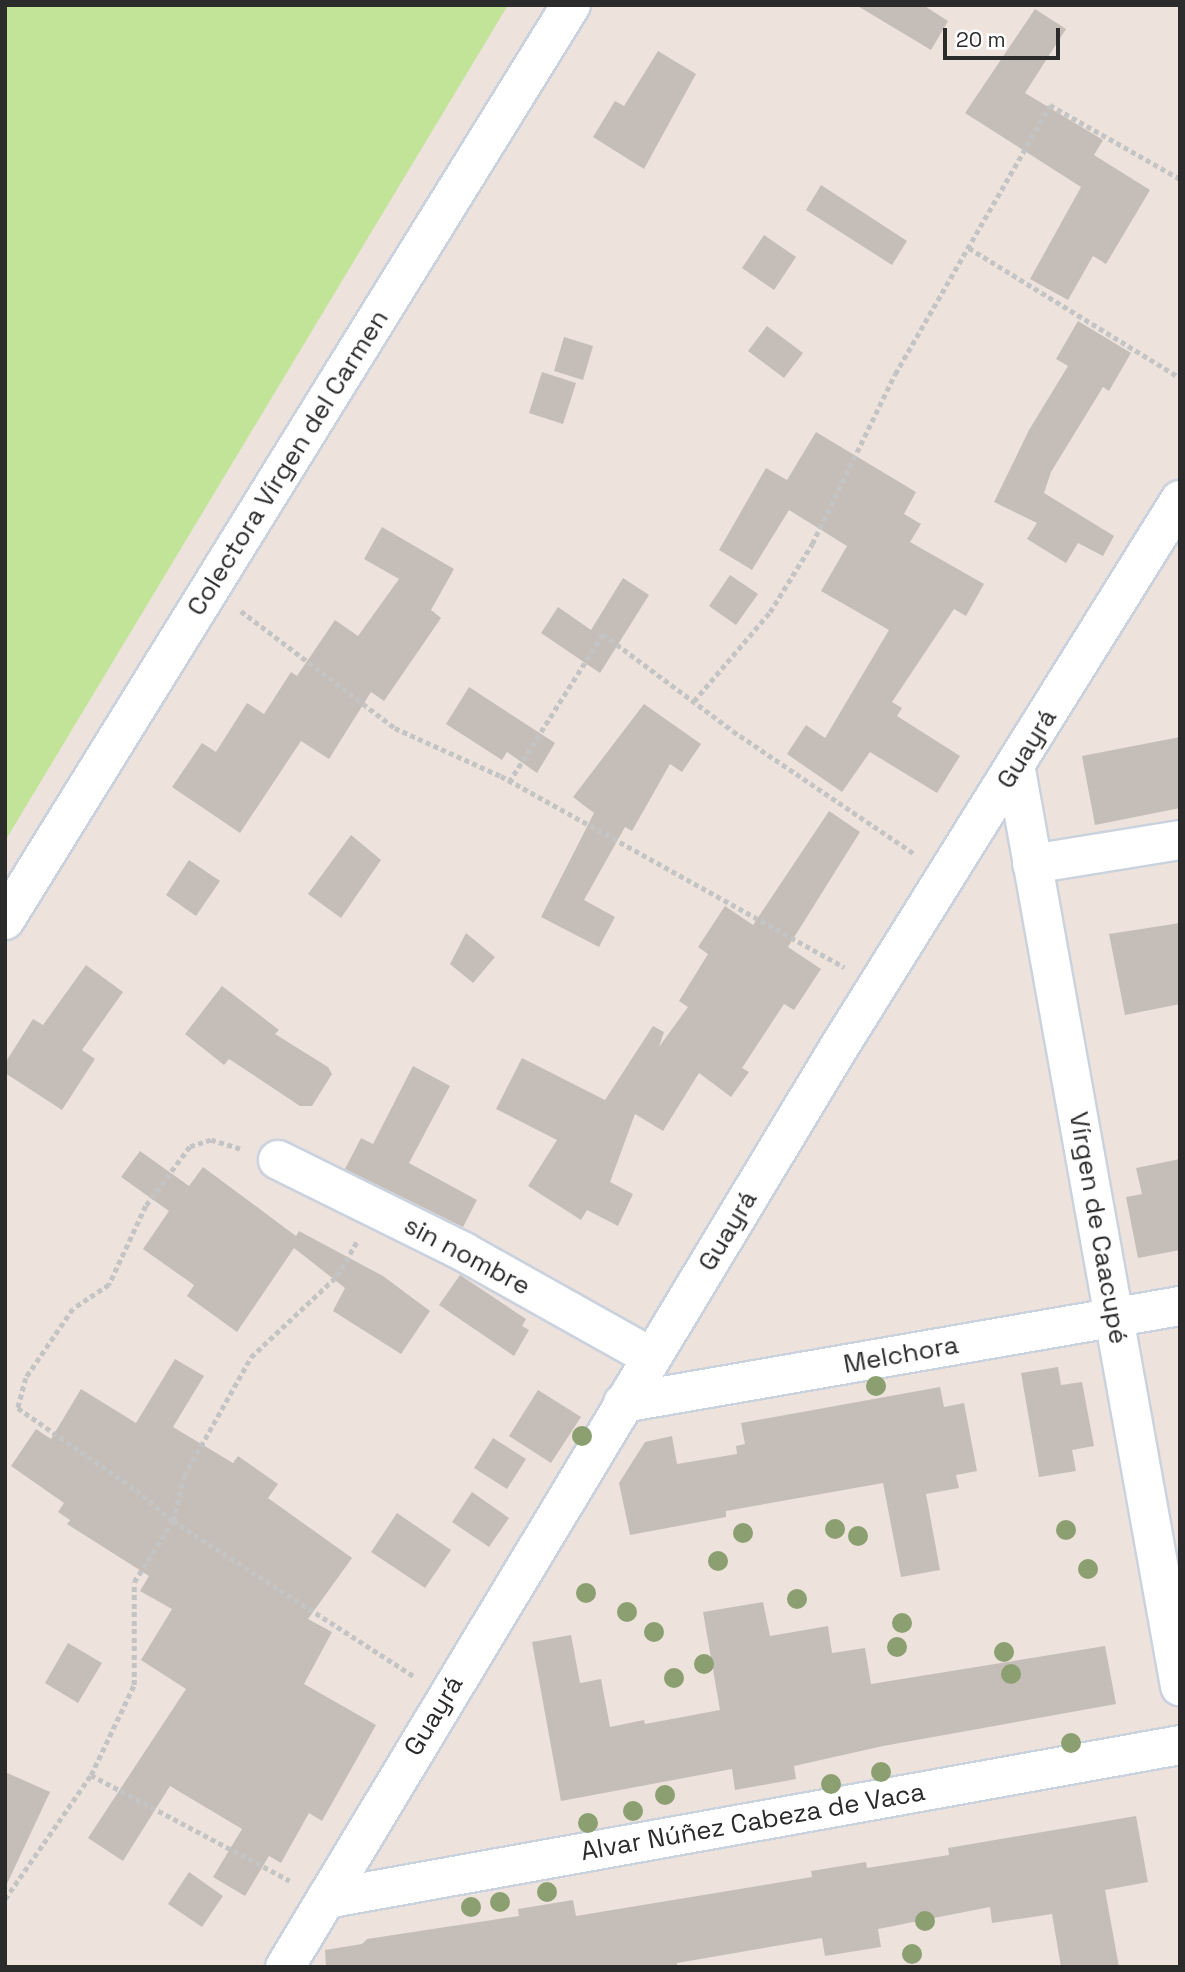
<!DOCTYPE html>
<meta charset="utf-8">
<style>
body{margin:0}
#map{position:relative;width:1185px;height:1972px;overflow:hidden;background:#ede2dc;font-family:"Space Grotesk",sans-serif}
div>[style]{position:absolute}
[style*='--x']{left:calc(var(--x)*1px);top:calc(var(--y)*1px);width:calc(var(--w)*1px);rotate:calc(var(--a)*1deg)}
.green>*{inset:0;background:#c1e498}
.building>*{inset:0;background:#c5beb8}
.path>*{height:4.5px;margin-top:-2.25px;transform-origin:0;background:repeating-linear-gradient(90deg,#c4c4c4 0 5px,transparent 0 8.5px)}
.roads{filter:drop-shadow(2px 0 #cad2dd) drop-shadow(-2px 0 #cad2dd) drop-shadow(0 2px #cad2dd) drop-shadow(0 -2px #cad2dd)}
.street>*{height:38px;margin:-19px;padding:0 19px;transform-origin:19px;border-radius:19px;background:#fff}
.secondary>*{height:38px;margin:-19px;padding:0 19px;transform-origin:19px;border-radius:19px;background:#fff}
.trees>*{width:20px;height:20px;margin:-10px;border-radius:50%;background:#8b9f71}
span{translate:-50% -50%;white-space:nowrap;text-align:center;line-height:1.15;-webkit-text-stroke:5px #fff;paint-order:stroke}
.street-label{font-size:26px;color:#2b2b2b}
.frame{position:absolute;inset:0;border:7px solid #2b2b2b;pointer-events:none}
.scale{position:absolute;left:943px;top:28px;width:117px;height:32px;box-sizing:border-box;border:4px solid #2b2b2b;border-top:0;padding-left:9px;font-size:21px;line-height:24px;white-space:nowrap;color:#2b2b2b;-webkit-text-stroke:5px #fff;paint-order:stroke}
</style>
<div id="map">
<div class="green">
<i style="clip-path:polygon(5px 5px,508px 5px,5px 841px)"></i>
</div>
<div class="building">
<i style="clip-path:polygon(856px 5px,923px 5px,948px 21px,931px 50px)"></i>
<i style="clip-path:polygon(1035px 9px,1066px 29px,1025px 93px,1103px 140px,1094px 155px,1150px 190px,1106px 264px,1093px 256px,1068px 300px,1030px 279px,1081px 187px,965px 113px)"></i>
<i style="clip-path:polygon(658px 51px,696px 74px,644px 169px,593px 137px,615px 101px,624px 106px)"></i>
<i style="clip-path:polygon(821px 185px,907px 241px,892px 265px,806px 210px)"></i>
<i style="clip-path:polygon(764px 235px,796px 257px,774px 290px,742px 268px)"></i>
<i style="clip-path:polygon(1078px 321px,1131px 353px,1109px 391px,1103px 387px,1051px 472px,1044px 493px,1114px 536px,1103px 556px,1078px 543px,1066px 563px,1027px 539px,1037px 523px,994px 502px,1029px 430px,1068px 366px,1056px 359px)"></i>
<i style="clip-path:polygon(767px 326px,803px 353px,784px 378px,748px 351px)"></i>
<i style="clip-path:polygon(564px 337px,593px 346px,583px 380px,554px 371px)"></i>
<i style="clip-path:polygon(542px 372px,576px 383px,563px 424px,529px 413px)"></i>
<i style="clip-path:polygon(816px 432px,916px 492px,904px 514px,921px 524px,910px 542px,984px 584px,966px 616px,954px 609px,892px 702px,902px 708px,897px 716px,960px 756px,937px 793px,870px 752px,842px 792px,787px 754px,806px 725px,825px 738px,889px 630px,821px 591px,847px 546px,789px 510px,752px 570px,719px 550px,766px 468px,787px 480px)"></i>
<i style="clip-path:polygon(382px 527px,454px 569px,431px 610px,441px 618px,384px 701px,371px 692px,329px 759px,301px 741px,240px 833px,172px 787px,202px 743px,216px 752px,247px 703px,264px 714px,291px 672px,297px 676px,335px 620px,358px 636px,399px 579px,364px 559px)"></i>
<i style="clip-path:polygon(730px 575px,758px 594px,736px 625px,709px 606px)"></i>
<i style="clip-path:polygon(623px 578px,649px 595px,600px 673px,541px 633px,558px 607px,591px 630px)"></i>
<i style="clip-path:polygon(469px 687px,555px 743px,537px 773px,507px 752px,502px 760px,446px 724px)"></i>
<i style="clip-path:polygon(644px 704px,701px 744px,682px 772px,670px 764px,632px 831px,625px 827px,584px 900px,615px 917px,599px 947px,541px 917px,594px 813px,573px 797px)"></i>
<i style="clip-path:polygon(1180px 737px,1180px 808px,1095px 825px,1082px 756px)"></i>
<i style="clip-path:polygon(829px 811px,860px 832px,788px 947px,821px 969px,794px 1010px,784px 1004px,742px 1068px,749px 1072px,731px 1097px,699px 1073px,663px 1131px,635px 1114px,610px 1182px,633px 1194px,618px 1226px,587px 1210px,581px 1220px,528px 1186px,557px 1140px,496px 1109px,522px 1058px,605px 1100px,653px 1026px,664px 1032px,659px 1047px,688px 1007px,679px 1001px,708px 954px,698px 947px,725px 906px,753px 925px)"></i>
<i style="clip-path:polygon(351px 835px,381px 860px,341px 918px,308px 894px)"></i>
<i style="clip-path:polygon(189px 860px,220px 881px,196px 916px,166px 895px)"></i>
<i style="clip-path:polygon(1180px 923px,1180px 1004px,1125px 1015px,1109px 934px)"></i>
<i style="clip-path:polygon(466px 933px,495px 957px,473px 983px,450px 964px)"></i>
<i style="clip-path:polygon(86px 965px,123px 992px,82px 1050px,95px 1059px,62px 1110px,5px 1073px,5px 1063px,33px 1019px,43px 1025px)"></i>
<i style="clip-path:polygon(222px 986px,279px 1030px,275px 1034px,328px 1067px,332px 1074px,312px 1106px,300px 1106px,229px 1059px,224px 1065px,185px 1034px)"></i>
<i style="clip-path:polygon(413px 1066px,450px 1086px,409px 1163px,477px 1200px,463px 1227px,345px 1169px,361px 1138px,373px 1144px)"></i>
<i style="clip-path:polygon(140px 1151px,189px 1186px,203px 1167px,296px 1236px,299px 1231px,383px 1276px,430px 1311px,401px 1354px,333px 1311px,345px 1288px,294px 1248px,237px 1332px,187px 1296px,194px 1285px,143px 1249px,169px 1211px,121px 1177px)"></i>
<i style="clip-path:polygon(1180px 1159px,1180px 1250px,1138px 1258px,1126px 1197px,1142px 1194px,1136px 1168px)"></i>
<i style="clip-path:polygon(460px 1275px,526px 1319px,522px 1326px,529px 1330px,514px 1356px,439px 1305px)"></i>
<i style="clip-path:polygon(175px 1359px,204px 1376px,173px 1427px,233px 1463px,238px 1456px,278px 1484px,268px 1498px,352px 1558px,308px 1619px,332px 1632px,304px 1684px,376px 1725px,322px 1821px,309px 1813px,281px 1863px,269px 1856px,245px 1896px,213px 1877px,242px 1829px,170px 1786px,123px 1861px,88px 1838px,186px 1689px,141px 1660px,172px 1609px,140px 1591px,149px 1576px,67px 1524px,70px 1520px,58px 1512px,64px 1503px,11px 1466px,36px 1429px,51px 1439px,81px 1389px,136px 1423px)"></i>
<i style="clip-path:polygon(1058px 1367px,1061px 1385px,1082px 1382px,1094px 1446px,1072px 1450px,1076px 1471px,1039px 1477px,1021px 1373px)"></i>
<i style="clip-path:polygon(940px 1387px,944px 1407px,964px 1403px,977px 1471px,956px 1475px,959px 1488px,926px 1494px,940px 1570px,901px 1577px,883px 1483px,726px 1511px,726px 1517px,630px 1535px,619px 1483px,645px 1442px,672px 1436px,677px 1464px,737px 1454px,736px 1446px,745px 1444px,741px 1423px)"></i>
<i style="clip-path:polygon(538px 1390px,581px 1417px,551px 1463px,509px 1436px)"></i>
<i style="clip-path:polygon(493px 1438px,526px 1459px,507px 1489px,474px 1468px)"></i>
<i style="clip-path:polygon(472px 1492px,509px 1518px,489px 1547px,452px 1522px)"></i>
<i style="clip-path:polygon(397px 1513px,451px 1550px,425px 1588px,371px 1552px)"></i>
<i style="clip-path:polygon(763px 1602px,770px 1636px,828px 1626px,832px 1653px,865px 1648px,871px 1684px,1105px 1646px,1116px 1704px,883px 1746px,794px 1766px,796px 1779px,735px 1790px,732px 1769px,561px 1801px,532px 1642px,571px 1635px,580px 1683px,601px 1679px,610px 1727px,644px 1720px,645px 1724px,720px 1710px,703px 1612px)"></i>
<i style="clip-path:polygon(68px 1643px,102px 1663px,78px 1703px,45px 1683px)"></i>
<i style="clip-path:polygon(5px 1772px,50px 1792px,5px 1888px)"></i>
<i style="clip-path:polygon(1136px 1816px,1148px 1882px,1105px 1890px,1119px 1967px,1061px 1967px,1052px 1914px,992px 1923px,990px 1907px,878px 1929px,881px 1947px,825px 1956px,822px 1938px,677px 1963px,677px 1967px,326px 1967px,325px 1950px,362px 1944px,367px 1939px,519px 1916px,518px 1909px,573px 1900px,576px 1916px,812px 1877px,811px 1871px,866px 1862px,867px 1868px,949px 1855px,948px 1848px)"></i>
<i style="clip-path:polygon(189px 1872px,223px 1896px,202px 1927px,168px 1904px)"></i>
</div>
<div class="path">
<i style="--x:969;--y:248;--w:248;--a:31.6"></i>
<i style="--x:241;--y:611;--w:193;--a:37.2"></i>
<i style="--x:395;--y:728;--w:116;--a:24.4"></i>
<i style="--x:501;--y:776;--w:393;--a:29.1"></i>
<i style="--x:694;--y:701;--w:117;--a:-49.5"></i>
<i style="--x:770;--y:612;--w:80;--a:-58.3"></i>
<i style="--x:812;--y:544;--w:189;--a:-64"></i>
<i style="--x:895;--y:374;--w:310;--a:-60"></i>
<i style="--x:1050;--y:105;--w:150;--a:29.6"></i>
<i style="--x:509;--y:782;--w:175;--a:-57.6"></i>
<i style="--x:603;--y:634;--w:162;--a:36.7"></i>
<i style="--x:733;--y:731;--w:220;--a:34.1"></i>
<i style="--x:240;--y:1149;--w:30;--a:-163"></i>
<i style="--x:211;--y:1140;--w:22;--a:162"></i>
<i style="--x:190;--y:1147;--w:74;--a:126.7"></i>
<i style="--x:146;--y:1206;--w:87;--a:115.1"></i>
<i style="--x:109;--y:1285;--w:43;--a:146.3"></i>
<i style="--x:73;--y:1309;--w:83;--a:124.3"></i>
<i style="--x:26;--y:1378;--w:31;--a:105"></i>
<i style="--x:18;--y:1408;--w:144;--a:34.8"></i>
<i style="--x:136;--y:1490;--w:48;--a:40"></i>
<i style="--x:173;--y:1521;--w:46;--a:-76.3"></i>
<i style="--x:184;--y:1476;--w:137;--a:-60.6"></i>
<i style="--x:251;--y:1357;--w:118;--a:-43.3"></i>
<i style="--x:337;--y:1276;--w:39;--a:-60"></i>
<i style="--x:91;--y:1775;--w:100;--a:-64.5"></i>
<i style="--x:134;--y:1685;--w:103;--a:-90"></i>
<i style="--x:134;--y:1582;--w:72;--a:-57.4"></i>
<i style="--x:173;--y:1521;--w:288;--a:32.8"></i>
<i style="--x:5;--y:1899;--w:151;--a:-55.3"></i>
<i style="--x:91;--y:1775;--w:225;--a:28"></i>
</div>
<div class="roads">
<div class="street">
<i style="--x:1016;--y:770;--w:931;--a:79.85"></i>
<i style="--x:1032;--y:864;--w:150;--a:-9.2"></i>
<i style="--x:278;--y:1160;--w:208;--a:26.3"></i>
<i style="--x:464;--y:1252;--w:214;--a:29.3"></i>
<i style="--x:623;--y:1403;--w:565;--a:-9.88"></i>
<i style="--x:326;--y:1899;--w:868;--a:-10.22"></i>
<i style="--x:285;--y:1967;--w:1078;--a:-58.94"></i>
<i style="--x:841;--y:1044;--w:641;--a:-58.07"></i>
</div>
<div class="secondary">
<i style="--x:5;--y:920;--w:1076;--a:-58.26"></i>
</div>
</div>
<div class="trees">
<i style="left:876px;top:1386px"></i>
<i style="left:582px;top:1436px"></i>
<i style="left:835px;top:1529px"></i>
<i style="left:1066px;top:1530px"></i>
<i style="left:743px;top:1533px"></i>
<i style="left:858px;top:1536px"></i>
<i style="left:718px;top:1561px"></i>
<i style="left:1088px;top:1569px"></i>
<i style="left:586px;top:1593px"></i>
<i style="left:797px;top:1599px"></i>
<i style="left:627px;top:1612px"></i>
<i style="left:902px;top:1623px"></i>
<i style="left:654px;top:1632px"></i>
<i style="left:897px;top:1647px"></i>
<i style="left:1004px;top:1652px"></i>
<i style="left:704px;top:1664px"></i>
<i style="left:1011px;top:1674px"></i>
<i style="left:674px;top:1678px"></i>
<i style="left:1071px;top:1743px"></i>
<i style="left:881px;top:1772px"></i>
<i style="left:831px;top:1784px"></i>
<i style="left:665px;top:1795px"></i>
<i style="left:633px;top:1811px"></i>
<i style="left:588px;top:1823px"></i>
<i style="left:547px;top:1892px"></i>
<i style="left:500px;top:1902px"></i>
<i style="left:471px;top:1907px"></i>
<i style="left:925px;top:1921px"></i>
<i style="left:912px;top:1954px"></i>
</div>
<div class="street-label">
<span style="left:288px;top:463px;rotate:-58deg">Colectora Vírgen del Carmen</span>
<span style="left:1027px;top:749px;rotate:-58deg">Guayrá</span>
<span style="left:1098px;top:1228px;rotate:80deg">Vírgen de Caacupé</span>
<span style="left:728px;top:1231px;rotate:-59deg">Guayrá</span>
<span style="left:467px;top:1256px;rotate:28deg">sin nombre</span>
<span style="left:901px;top:1355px;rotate:-10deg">Melchora</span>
<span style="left:434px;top:1716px;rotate:-59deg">Guayrá</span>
<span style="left:753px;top:1822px;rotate:-10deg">Alvar Núñez Cabeza de Vaca</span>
</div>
<div class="frame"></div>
<div class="scale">20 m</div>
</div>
